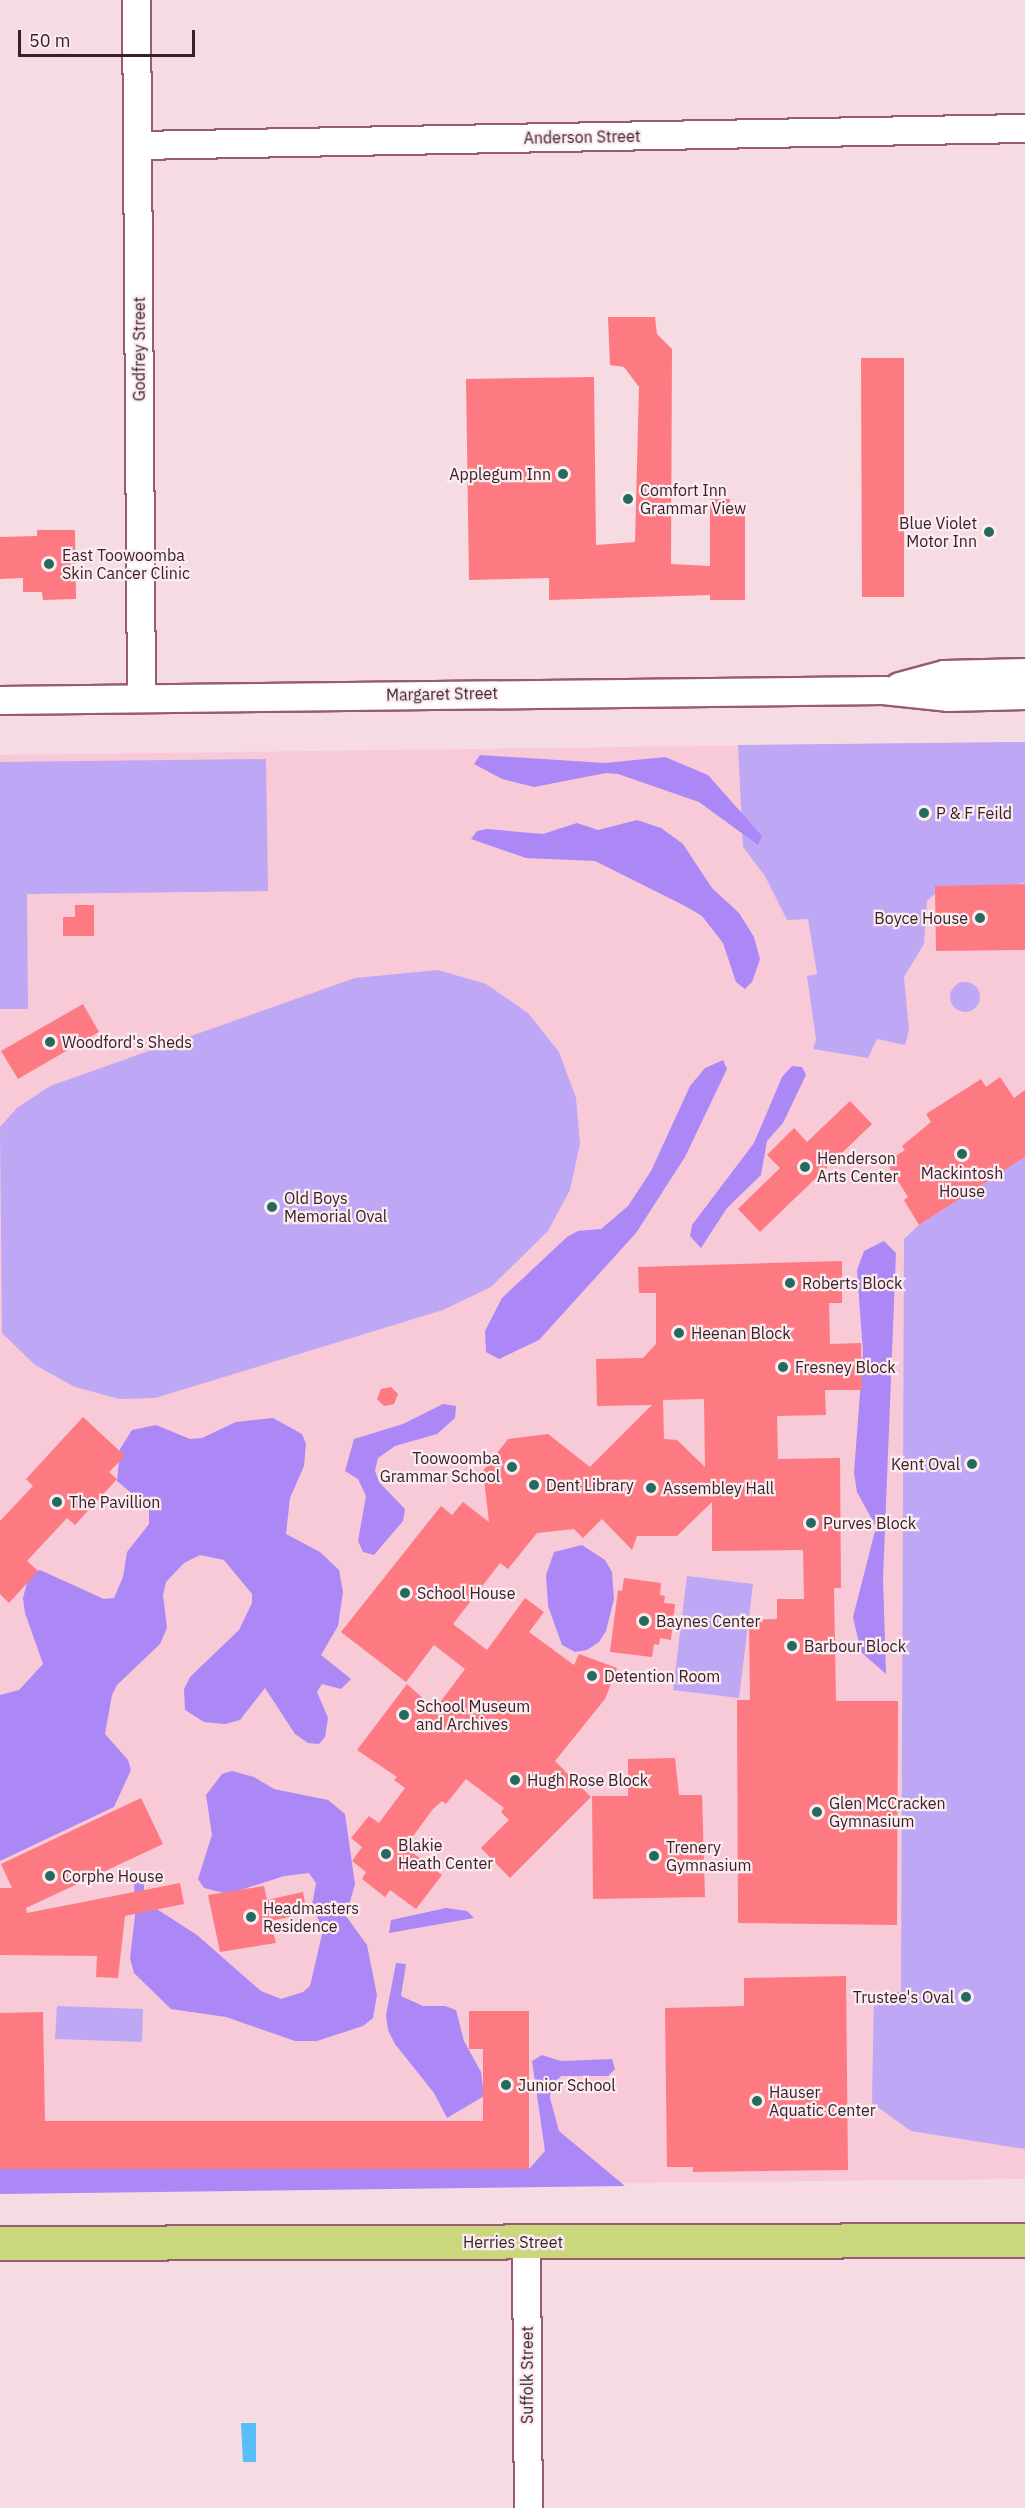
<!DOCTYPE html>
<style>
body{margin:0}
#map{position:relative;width:1025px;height:2508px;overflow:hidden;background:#f7dbe3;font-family:"IBM Plex Sans",sans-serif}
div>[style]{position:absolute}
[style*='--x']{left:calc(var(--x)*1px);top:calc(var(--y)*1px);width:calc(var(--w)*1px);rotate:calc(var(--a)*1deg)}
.built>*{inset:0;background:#f8c9d7}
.green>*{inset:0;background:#bea7f5}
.round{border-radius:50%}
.forest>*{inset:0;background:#ac88f6}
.water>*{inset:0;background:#58befa}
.building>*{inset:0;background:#fd7a83}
.roads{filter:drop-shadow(2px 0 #985b71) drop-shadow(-2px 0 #985b71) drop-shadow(0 2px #985b71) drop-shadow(0 -2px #985b71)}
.minor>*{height:27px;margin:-13.5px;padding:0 13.5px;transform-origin:13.5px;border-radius:13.5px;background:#fff}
.major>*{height:33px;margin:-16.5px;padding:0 16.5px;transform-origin:16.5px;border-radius:16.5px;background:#cbd77d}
.dots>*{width:16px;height:16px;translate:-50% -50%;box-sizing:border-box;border:3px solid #fbecf0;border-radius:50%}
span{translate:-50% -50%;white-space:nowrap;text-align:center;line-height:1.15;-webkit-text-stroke:4.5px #fbecf0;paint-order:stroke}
.street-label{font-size:16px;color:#3a2029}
.poi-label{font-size:16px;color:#3a2029}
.right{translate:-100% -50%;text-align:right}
.left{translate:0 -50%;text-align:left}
.scale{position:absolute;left:18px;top:30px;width:177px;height:27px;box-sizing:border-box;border:3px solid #3a2029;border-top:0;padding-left:8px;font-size:18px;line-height:21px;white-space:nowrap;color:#3a2029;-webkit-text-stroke:4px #fbecf0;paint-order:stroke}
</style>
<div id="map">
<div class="built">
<i style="clip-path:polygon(1025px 742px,1025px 2179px,0 2189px,0 755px)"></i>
</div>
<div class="green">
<i style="clip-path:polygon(1025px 742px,1025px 883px,963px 892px,939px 890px,927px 901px,924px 944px,904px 977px,909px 1030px,905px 1045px,877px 1039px,868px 1058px,813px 1049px,816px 1039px,807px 976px,817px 974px,808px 919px,787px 920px,765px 876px,743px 847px,738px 745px)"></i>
<i style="clip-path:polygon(266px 759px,268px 891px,27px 894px,28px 1009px,0 1009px,0 762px)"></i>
<i style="clip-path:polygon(438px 970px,486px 984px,528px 1013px,559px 1052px,576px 1098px,580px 1144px,570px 1190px,548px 1231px,491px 1287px,443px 1310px,155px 1398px,120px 1399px,75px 1387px,35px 1365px,2px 1333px,0 1127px,17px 1108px,50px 1086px,355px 978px)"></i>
<i class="round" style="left:950px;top:982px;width:30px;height:30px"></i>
<i style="clip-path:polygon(1025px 1157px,1025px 2149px,911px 2131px,872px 2103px,874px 1993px,901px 1992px,904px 1239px,919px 1225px)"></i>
<i style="clip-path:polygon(687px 1576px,753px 1584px,739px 1698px,673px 1690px)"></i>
<i style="clip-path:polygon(57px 2006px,143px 2009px,142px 2042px,55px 2039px)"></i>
</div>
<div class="forest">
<i style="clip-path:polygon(480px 755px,605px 763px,665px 757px,708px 775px,762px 836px,758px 845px,699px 802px,618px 774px,606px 773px,534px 787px,502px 779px,474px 764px)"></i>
<i style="clip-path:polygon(637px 820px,661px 828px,683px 844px,712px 888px,739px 913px,754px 937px,760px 959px,752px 982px,745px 989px,736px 982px,723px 943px,702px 916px,685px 906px,595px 861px,526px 858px,471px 839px,477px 831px,487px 829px,543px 834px,577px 823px,598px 830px)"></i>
<i style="clip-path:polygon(723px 1060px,727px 1069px,685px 1157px,636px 1233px,539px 1340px,499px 1359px,486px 1352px,485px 1331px,502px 1298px,567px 1237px,578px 1231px,601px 1229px,628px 1206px,651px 1171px,690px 1086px,705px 1068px)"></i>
<i style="clip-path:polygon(792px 1066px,802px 1067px,806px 1075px,783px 1123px,767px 1141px,761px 1175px,727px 1208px,701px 1248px,690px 1236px,692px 1225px,754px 1143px,782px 1077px)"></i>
<i style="clip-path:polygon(884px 1241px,896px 1253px,883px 1579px,886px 1674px,861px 1652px,853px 1617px,876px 1527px,857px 1492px,854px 1473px,863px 1353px,857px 1270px,864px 1251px)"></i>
<i style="clip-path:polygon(443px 1404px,456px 1406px,455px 1418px,437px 1434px,395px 1446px,378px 1458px,375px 1471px,379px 1482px,405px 1509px,403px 1521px,374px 1555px,363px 1552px,358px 1541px,366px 1496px,358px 1479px,345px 1471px,354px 1439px,403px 1424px)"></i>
<i style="clip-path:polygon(273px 1418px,302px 1434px,306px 1444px,304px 1466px,290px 1498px,286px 1534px,320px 1552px,339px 1570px,343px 1592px,338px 1626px,321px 1655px,351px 1679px,341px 1689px,322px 1684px,317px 1692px,328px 1718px,325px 1737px,319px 1744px,308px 1743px,295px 1734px,265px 1688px,240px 1720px,225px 1724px,204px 1722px,185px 1710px,184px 1689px,190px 1677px,239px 1630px,252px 1603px,252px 1594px,224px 1560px,200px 1555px,184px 1563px,166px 1582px,163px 1595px,167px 1628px,160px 1644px,117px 1685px,112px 1695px,105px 1734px,128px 1760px,131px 1770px,114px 1807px,0 1861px,0 1695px,19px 1690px,43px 1664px,25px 1613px,23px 1598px,29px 1575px,40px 1570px,104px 1599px,114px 1598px,123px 1577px,127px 1552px,149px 1524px,149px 1508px,117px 1481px,120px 1449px,132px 1430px,156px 1425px,190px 1439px,202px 1438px,236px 1422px)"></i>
<i style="clip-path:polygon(582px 1545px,605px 1560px,612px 1572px,614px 1599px,606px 1631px,599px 1642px,587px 1650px,575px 1652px,562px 1645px,548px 1606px,546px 1575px,554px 1552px)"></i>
<i style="clip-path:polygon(232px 1771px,254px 1777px,274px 1789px,328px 1800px,345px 1814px,355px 1884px,346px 1916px,367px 1945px,377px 1995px,373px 2018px,363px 2026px,317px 2041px,295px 2041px,226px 2017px,171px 2009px,134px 1973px,130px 1958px,135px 1916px,134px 1876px,144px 1871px,144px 1894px,149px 1904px,197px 1935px,261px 1991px,281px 1999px,303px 1992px,310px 1986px,323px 1930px,312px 1905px,316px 1883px,309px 1873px,284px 1876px,228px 1894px,204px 1888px,198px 1879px,212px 1835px,206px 1795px,222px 1774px)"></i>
<i style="clip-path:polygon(446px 1908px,467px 1911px,474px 1918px,389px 1933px,391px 1920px)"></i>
<i style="clip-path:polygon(396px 1963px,406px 1964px,401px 1996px,423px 2006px,445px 2006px,456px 2010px,464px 2041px,481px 2072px,484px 2096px,447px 2118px,434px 2093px,395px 2044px,388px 2030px,386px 2015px)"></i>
<i style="clip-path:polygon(542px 2055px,561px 2061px,612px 2059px,615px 2069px,608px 2076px,561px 2076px,551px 2087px,550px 2098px,559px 2131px,625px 2186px,0 2194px,0 2169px,529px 2169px,545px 2151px,532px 2061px)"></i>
</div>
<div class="water">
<i style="clip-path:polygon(241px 2423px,256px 2423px,256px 2462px,243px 2462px)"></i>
</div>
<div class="building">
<i style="clip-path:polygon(608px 317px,655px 317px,657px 334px,672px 349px,671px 564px,710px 566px,710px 499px,730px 499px,729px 513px,745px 514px,745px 600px,710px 600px,710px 595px,549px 600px,549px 578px,469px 580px,466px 379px,594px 377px,596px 545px,635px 542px,639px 387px,624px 367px,610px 365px)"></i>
<i style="clip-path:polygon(861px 358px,904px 358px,904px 597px,862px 597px)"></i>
<i style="clip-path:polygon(37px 530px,75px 530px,76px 599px,43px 600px,42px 592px,23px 592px,23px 578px,0 579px,0 537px,37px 536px)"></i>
<i style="clip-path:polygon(1025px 884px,1025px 950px,936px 951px,935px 886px)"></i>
<i style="clip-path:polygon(75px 905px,94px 905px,94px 936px,63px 936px,63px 917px,75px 917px)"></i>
<i style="clip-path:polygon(83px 1004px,99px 1032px,18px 1079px,1px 1051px)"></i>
<i style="clip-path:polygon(1000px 1077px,1014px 1098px,1025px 1090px,1025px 1157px,919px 1225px,904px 1200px,908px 1197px,886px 1162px,905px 1150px,902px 1146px,931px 1122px,926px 1114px,981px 1079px,986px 1087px)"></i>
<i style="clip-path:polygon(850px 1101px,872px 1124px,760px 1232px,738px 1209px,780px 1168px,767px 1155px,794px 1128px,807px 1142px)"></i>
<i style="clip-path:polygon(evenodd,842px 1261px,842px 1303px,829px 1303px,830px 1344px,861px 1343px,862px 1390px,825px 1390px,826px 1415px,777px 1416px,778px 1459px,840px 1458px,841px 1588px,834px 1588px,836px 1701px,898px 1701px,897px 1925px,738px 1923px,737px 1700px,750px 1700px,749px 1620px,777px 1619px,777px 1599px,804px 1599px,803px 1550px,712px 1551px,712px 1502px,677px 1536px,637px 1536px,632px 1550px,602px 1519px,583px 1538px,574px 1529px,537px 1533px,508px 1569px,500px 1563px,453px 1624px,487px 1650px,525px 1598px,544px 1612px,529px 1632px,574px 1665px,579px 1654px,617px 1668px,605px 1699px,555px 1761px,591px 1797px,510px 1878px,481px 1848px,509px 1820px,501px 1812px,504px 1808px,466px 1779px,446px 1804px,442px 1801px,433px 1809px,405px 1847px,442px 1875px,416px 1909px,390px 1890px,385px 1897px,362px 1879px,366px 1872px,352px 1861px,362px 1847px,351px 1838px,369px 1816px,379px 1823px,405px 1788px,394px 1780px,397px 1777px,357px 1750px,407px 1684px,435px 1709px,465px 1669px,434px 1645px,406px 1682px,341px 1632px,441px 1506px,452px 1515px,463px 1502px,489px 1522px,483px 1471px,508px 1439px,548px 1434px,590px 1467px,652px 1405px,597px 1406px,596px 1359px,643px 1358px,656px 1344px,656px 1293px,639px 1293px,638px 1267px,842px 1261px,704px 1399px,705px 1467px,677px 1440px,664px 1439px,663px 1400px,704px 1399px)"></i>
<i style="clip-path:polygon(391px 1387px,398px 1394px,394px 1404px,384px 1406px,377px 1399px,381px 1389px)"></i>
<i style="clip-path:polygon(83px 1417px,125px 1456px,109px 1472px,117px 1479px,75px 1525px,67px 1518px,27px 1561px,38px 1571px,9px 1603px,0 1594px,0 1521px,33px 1486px,26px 1479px)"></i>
<i style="clip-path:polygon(624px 1578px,661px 1583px,660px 1595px,665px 1596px,664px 1603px,675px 1604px,671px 1640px,660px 1638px,659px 1645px,654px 1644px,652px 1657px,610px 1652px,618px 1590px,622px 1591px)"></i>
<i style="clip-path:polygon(675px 1758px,679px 1795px,702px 1795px,705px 1897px,593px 1899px,592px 1796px,628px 1796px,628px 1759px)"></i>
<i style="clip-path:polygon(141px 1798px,163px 1844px,26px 1908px,27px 1913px,180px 1883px,184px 1904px,125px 1916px,118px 1978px,96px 1977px,97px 1956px,0 1955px,0 1888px,12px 1888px,1px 1864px)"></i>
<i style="clip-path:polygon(264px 1886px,267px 1900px,303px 1892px,307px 1913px,271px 1921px,276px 1943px,220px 1952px,208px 1895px)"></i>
<i style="clip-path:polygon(846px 1976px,848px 2170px,693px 2172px,693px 2167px,667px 2167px,665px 2008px,744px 2006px,744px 1978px)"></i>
<i style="clip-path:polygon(469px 2011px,529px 2011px,529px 2169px,0 2169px,0 2013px,43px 2012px,45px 2121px,483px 2121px,483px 2049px,469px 2049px)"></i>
</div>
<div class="roads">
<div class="minor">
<i style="--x:136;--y:0;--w:698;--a:89.59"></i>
<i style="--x:138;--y:145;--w:887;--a:-1.1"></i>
<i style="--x:899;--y:686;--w:47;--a:-14.9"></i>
<i style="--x:944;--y:674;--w:81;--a:-1.4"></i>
<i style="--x:0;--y:700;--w:883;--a:-0.65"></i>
<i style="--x:883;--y:690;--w:64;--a:6.2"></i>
<i style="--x:947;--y:697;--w:78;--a:-1.5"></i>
<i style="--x:526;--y:2243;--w:265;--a:89.6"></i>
</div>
<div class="major">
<i style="--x:0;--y:2243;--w:1025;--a:-0.17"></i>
</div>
</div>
<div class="dots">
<i style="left:563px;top:474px;background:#266a5d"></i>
<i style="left:628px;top:499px;background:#266a5d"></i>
<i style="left:989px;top:532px;background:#266a5d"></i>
<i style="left:49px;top:564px;background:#266a5d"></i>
<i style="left:924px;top:813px;background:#266a5d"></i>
<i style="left:980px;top:918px;background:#266a5d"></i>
<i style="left:50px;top:1042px;background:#266a5d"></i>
<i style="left:962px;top:1154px;background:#266a5d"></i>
<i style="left:805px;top:1167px;background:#266a5d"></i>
<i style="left:272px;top:1207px;background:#266a5d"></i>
<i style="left:790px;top:1283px;background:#266a5d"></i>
<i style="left:679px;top:1333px;background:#266a5d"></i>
<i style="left:783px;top:1367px;background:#266a5d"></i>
<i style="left:972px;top:1464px;background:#266a5d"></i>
<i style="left:512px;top:1467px;background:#266a5d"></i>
<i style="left:534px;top:1485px;background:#266a5d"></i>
<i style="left:651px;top:1488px;background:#266a5d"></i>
<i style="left:57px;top:1502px;background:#266a5d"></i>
<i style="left:811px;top:1523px;background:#266a5d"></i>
<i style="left:405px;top:1593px;background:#266a5d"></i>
<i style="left:644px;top:1621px;background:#266a5d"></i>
<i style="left:792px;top:1646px;background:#266a5d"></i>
<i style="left:592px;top:1676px;background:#266a5d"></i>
<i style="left:404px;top:1715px;background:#266a5d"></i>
<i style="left:515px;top:1780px;background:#266a5d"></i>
<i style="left:817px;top:1812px;background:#266a5d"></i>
<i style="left:386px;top:1854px;background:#266a5d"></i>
<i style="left:654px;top:1856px;background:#266a5d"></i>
<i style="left:50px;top:1876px;background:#266a5d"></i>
<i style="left:251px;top:1917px;background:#266a5d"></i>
<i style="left:966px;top:1997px;background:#266a5d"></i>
<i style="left:506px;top:2085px;background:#266a5d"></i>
<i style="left:757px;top:2101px;background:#266a5d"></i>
</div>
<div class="street-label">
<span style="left:582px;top:137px;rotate:-1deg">Anderson Street</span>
<span style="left:139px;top:349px;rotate:-90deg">Godfrey Street</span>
<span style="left:442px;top:694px;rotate:-1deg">Margaret Street</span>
<span style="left:513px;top:2242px">Herries Street</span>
<span style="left:527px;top:2375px;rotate:-90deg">Suffolk Street</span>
</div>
<div class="poi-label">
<span class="right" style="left:551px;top:474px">Applegum Inn</span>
<span class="left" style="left:640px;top:499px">Comfort Inn<br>Grammar View</span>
<span class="right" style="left:977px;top:532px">Blue Violet<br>Motor Inn</span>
<span class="left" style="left:62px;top:564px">East Toowoomba<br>Skin Cancer Clinic</span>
<span class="left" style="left:936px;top:813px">P &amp; F Feild</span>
<span class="right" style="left:968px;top:918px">Boyce House</span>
<span class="left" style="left:62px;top:1042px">Woodford's Sheds</span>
<span class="left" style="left:817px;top:1167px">Henderson<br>Arts Center</span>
<span style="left:962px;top:1182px">Mackintosh<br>House</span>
<span class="left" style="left:284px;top:1207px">Old Boys<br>Memorial Oval</span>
<span class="left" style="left:802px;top:1283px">Roberts Block</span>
<span class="left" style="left:691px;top:1333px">Heenan Block</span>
<span class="left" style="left:795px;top:1367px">Fresney Block</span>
<span class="right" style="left:500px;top:1467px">Toowoomba<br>Grammar School</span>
<span class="right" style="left:960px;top:1464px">Kent Oval</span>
<span class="left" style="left:546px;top:1485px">Dent Library</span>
<span class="left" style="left:663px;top:1488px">Assembley Hall</span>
<span class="left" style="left:69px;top:1502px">The Pavillion</span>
<span class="left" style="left:823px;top:1523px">Purves Block</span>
<span class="left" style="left:417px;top:1593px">School House</span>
<span class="left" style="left:656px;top:1621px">Baynes Center</span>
<span class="left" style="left:804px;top:1646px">Barbour Block</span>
<span class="left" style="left:604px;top:1676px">Detention Room</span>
<span class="left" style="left:416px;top:1715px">School Museum<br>and Archives</span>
<span class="left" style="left:527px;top:1780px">Hugh Rose Block</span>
<span class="left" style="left:829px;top:1812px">Glen McCracken<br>Gymnasium</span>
<span class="left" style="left:398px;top:1854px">Blakie<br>Heath Center</span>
<span class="left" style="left:666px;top:1856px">Trenery<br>Gymnasium</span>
<span class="left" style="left:62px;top:1876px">Corphe House</span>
<span class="left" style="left:263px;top:1917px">Headmasters<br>Residence</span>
<span class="right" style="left:954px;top:1997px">Trustee's Oval</span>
<span class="left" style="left:518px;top:2085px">Junior School</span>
<span class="left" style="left:769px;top:2101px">Hauser<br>Aquatic Center</span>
</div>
<div class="scale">50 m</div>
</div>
